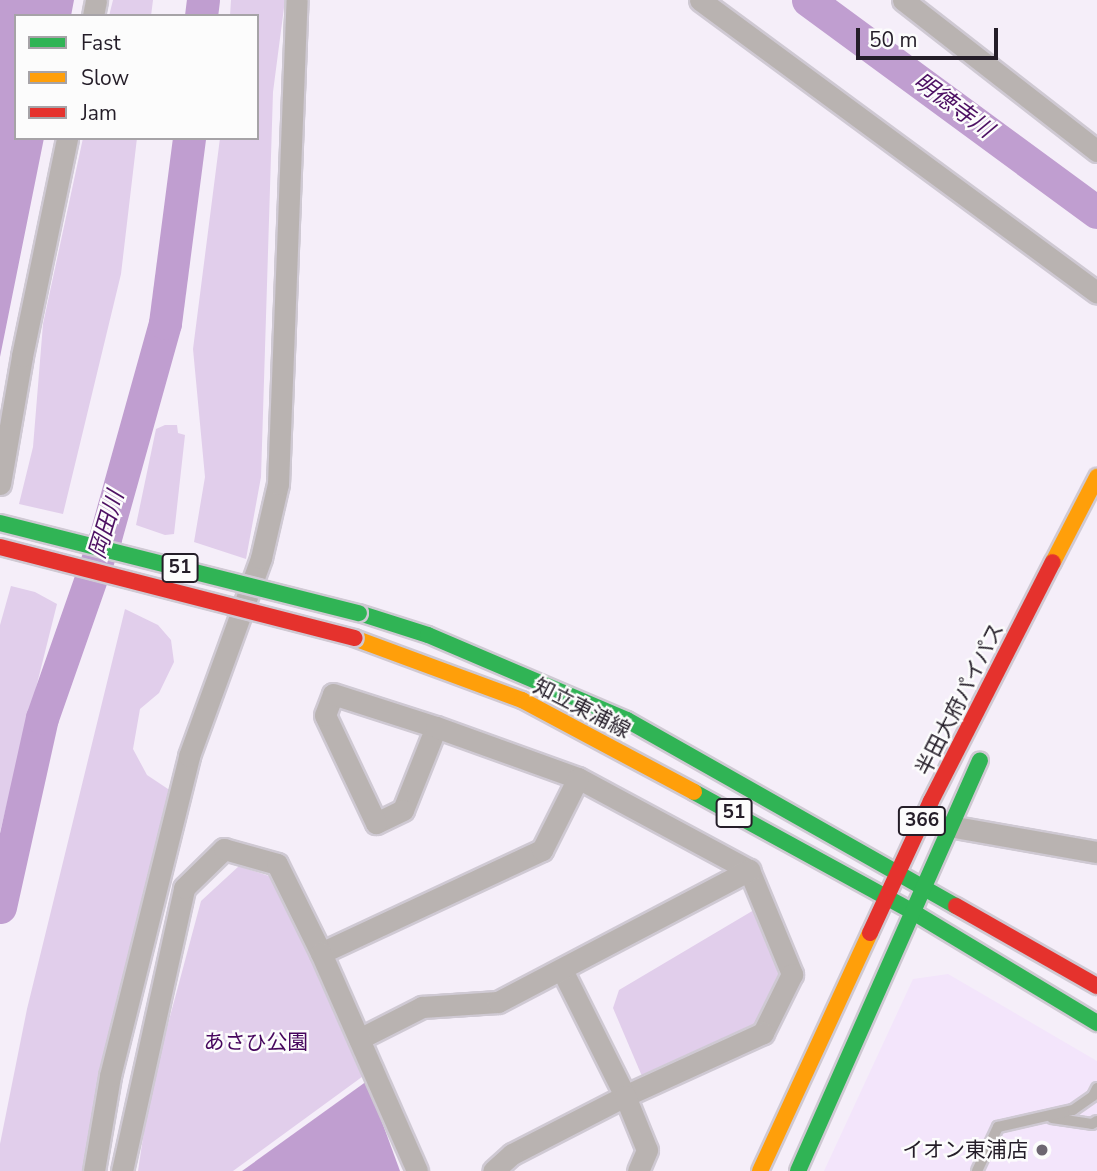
<!DOCTYPE html>
<meta charset="utf-8">
<style>
body{margin:0}
#map{position:relative;width:1097px;height:1171px;overflow:hidden;background:#f5eef9;font-family:"Nunito Sans","Noto Sans JP",sans-serif}
div>[style]{position:absolute}
[style*='--x']{left:calc(var(--x)*1px);top:calc(var(--y)*1px);width:calc(var(--w)*1px);rotate:calc(var(--a)*1deg)}
.built>*{inset:0;background:#f3e5fb}
.green>*{inset:0;background:#e1ceeb}
.water>*{inset:0;background:#c09ed0}
.river>*{height:33px;margin:-16.5px;padding:0 16.5px;transform-origin:16.5px;border-radius:16.5px;background:#c09ed0}
.roads{filter:drop-shadow(2px 0 #cfc9d3) drop-shadow(-2px 0 #cfc9d3) drop-shadow(0 2px #cfc9d3) drop-shadow(0 -2px #cfc9d3)}
.lane>*{height:10px;margin:-5px;padding:0 5px;transform-origin:5px;border-radius:5px;background:#b9b3b1}
.street>*{height:21px;margin:-10.5px;padding:0 10.5px;transform-origin:10.5px;border-radius:10.5px;background:#b9b3b1}
.fast>*{height:16px;margin:-8px;padding:0 8px;transform-origin:8px;border-radius:8px;background:#30b455}
.slow>*{height:16px;margin:-8px;padding:0 8px;transform-origin:8px;border-radius:8px;background:#ff9f0a}
.jam>*{height:16px;margin:-8px;padding:0 8px;transform-origin:8px;border-radius:8px;background:#e5322d}
.bridges{filter:drop-shadow(2px 0 #cfc9d3) drop-shadow(-2px 0 #cfc9d3) drop-shadow(0 2px #cfc9d3) drop-shadow(0 -2px #cfc9d3)}
.fast-bridge>*{height:16px;margin:-8px;padding:0 8px;transform-origin:8px;border-radius:8px;background:#30b455}
.jam-bridge>*{height:16px;margin:-8px;padding:0 8px;transform-origin:8px;border-radius:8px;background:#e5322d}
.dots>*{width:19px;height:19px;translate:-50% -50%;box-sizing:border-box;border:4px solid #fcfcfc;border-radius:50%}
span{translate:-50% -50%;white-space:nowrap;text-align:center;line-height:1.15;-webkit-text-stroke:5px #fcfcfc;paint-order:stroke}
.shield-label span{padding:2px 5px;background:#fcfcfc;border:2px solid;border-radius:5px;-webkit-text-stroke-width:0}
.shield-label{font-size:19px;color:#241d28;font-weight:700}
.street-label{font-size:21px;color:#241d28}
.park-label{font-size:21px;color:#46065d}
.poi-label{font-size:21px;color:#241d28}
.right{translate:-100% -50%;text-align:right}
.water-label{font-size:23px;color:#4d1063;font-style:italic}
.legend{position:absolute;left:14px;top:14px;width:245px;height:126px;box-sizing:border-box;background:#fcfcfc;border:2px solid #a6a3a7;margin:0;padding:9px 12px;list-style:none;font-size:21px;color:#241d28}
.legend li{display:flex;align-items:center;gap:14px;height:35px}
.legend b{width:35px;border:2px solid #a6a3a7}
.scale{position:absolute;left:856px;top:28px;width:142px;height:32px;box-sizing:border-box;border:4px solid #241d28;border-top:0;padding-left:9px;font-size:21px;line-height:24px;white-space:nowrap;color:#241d28;-webkit-text-stroke:5px #fcfcfc;paint-order:stroke}
</style>
<div id="map">
<div class="built">
<i style="clip-path:polygon(948px 974px,1097px 1061px,1097px 1171px,824px 1171px,913px 979px)"></i>
</div>
<div class="green">
<i style="clip-path:polygon(113px 0,153px 0,151px 16px,109px 16px)"></i>
<i style="clip-path:polygon(231px 0,285px 0,273px 92px,261px 477px,246px 559px,194px 542px,205px 477px,193px 349px,220px 138px,257px 138px,257px 16px,230px 16px)"></i>
<i style="clip-path:polygon(83px 138px,137px 138px,121px 274px,63px 514px,19px 504px,33px 447px,43px 324px)"></i>
<i style="clip-path:polygon(165px 425px,177px 425px,178px 433px,185px 435px,174px 534px,165px 535px,136px 525px,156px 429px)"></i>
<i style="clip-path:polygon(11px 586px,35px 592px,57px 604px,0 832px,0 625px)"></i>
<i style="clip-path:polygon(125px 609px,158px 625px,171px 640px,174px 662px,159px 693px,140px 709px,133px 749px,147px 775px,174px 793px,106px 1171px,0 1171px,0 1144px,27px 1009px)"></i>
<i style="clip-path:polygon(239px 866px,290px 883px,366px 1074px,233px 1171px,138px 1171px,150px 1091px,201px 901px)"></i>
<i style="clip-path:polygon(759px 907px,792px 974px,763px 1033px,650px 1095px,613px 1008px,619px 990px)"></i>
</div>
<div class="water">
<i style="clip-path:polygon(0 0,74px 0,71px 16px,16px 16px,16px 138px,44px 138px,0 357px)"></i>
<i style="clip-path:polygon(367px 1081px,400px 1171px,242px 1171px)"></i>
</div>
<div class="river">
<i style="--x:808;--y:0;--w:358;--a:36.3"></i>
<i style="--x:201;--y:16;--w:16;--a:-83"></i>
<i style="--x:0;--y:907;--w:194;--a:-77.5"></i>
<i style="--x:42;--y:718;--w:191;--a:-70.7"></i>
<i style="--x:105;--y:538;--w:223;--a:-74.4"></i>
<i style="--x:165;--y:323;--w:187;--a:-82.6"></i>
</div>
<div class="roads">
<div class="lane">
<i style="--x:1052;--y:1118;--w:40;--a:8.5"></i>
<i style="--x:1092;--y:1124;--w:6;--a:-31"></i>
<i style="--x:977;--y:1171;--w:49;--a:-64.5"></i>
<i style="--x:998;--y:1127;--w:77;--a:-12.8"></i>
<i style="--x:1073;--y:1110;--w:24;--a:-35"></i>
<i style="--x:1093;--y:1096;--w:9;--a:-63"></i>
</div>
<div class="street">
<i style="--x:700;--y:0;--w:493;--a:36.4"></i>
<i style="--x:903;--y:0;--w:246;--a:37.9"></i>
<i style="--x:93;--y:16;--w:16;--a:-79"></i>
<i style="--x:0;--y:484;--w:130;--a:-80.2"></i>
<i style="--x:22;--y:356;--w:223;--a:-78.3"></i>
<i style="--x:436;--y:727;--w:89;--a:111.7"></i>
<i style="--x:403;--y:810;--w:30;--a:154"></i>
<i style="--x:376;--y:823;--w:119;--a:-115.3"></i>
<i style="--x:325;--y:715;--w:22;--a:-69"></i>
<i style="--x:333;--y:694;--w:108;--a:17.8"></i>
<i style="--x:436;--y:727;--w:151;--a:19.8"></i>
<i style="--x:578;--y:778;--w:194;--a:28.3"></i>
<i style="--x:749;--y:870;--w:113;--a:67.5"></i>
<i style="--x:792;--y:974;--w:66;--a:116.2"></i>
<i style="--x:763;--y:1033;--w:152;--a:155.5"></i>
<i style="--x:625;--y:1096;--w:127;--a:152.8"></i>
<i style="--x:512;--y:1154;--w:25;--a:138"></i>
<i style="--x:949;--y:826;--w:150;--a:10"></i>
<i style="--x:321;--y:953;--w:244;--a:-25"></i>
<i style="--x:542;--y:850;--w:80;--a:-63.4"></i>
<i style="--x:562;--y:970;--w:141;--a:63.4"></i>
<i style="--x:625;--y:1096;--w:58;--a:67.8"></i>
<i style="--x:647;--y:1150;--w:23;--a:113"></i>
<i style="--x:359;--y:1039;--w:71;--a:-26.9"></i>
<i style="--x:422;--y:1007;--w:76;--a:-3.8"></i>
<i style="--x:498;--y:1002;--w:284;--a:-27.7"></i>
<i style="--x:94;--y:1171;--w:96;--a:-80.4"></i>
<i style="--x:110;--y:1076;--w:330;--a:-76.1"></i>
<i style="--x:189;--y:756;--w:211;--a:-70"></i>
<i style="--x:261;--y:558;--w:76;--a:-77.1"></i>
<i style="--x:278;--y:484;--w:484;--a:-87.8"></i>
<i style="--x:122;--y:1171;--w:290;--a:-77.6"></i>
<i style="--x:184;--y:888;--w:56;--a:-44.3"></i>
<i style="--x:224;--y:849;--w:55;--a:15.8"></i>
<i style="--x:277;--y:864;--w:99;--a:63.7"></i>
<i style="--x:321;--y:953;--w:238;--a:66.2"></i>
</div>
<div class="fast">
<i style="--x:359;--y:613;--w:72;--a:17.7"></i>
<i style="--x:428;--y:635;--w:216;--a:23.1"></i>
<i style="--x:627;--y:720;--w:378;--a:29.5"></i>
<i style="--x:694;--y:792;--w:250;--a:28.7"></i>
<i style="--x:913;--y:912;--w:215;--a:31.1"></i>
<i style="--x:798;--y:1171;--w:449;--a:-66.1"></i>
</div>
<div class="slow">
<i style="--x:1053;--y:562;--w:96;--a:-62.6"></i>
<i style="--x:354;--y:638;--w:179;--a:20.3"></i>
<i style="--x:522;--y:700;--w:195;--a:28.1"></i>
<i style="--x:760;--y:1171;--w:262;--a:-65.2"></i>
</div>
<div class="jam">
<i style="--x:956;--y:906;--w:162;--a:29.6"></i>
<i style="--x:870;--y:933;--w:145;--a:-65.2"></i>
<i style="--x:931;--y:801;--w:268;--a:-63"></i>
</div>
</div>
<div class="bridges">
<div class="fast-bridge">
<i style="--x:0;--y:523;--w:370;--a:14.1"></i>
</div>
<div class="jam-bridge">
<i style="--x:0;--y:547;--w:366;--a:14.4"></i>
</div>
</div>
<div class="dots">
<i style="left:1042px;top:1150px;background:#6d6671"></i>
</div>
<div class="shield-label">
<span style="left:180px;top:568px">51</span>
<span style="left:734px;top:813px">51</span>
<span style="left:922px;top:821px">366</span>
</div>
<div class="street-label">
<span style="left:960px;top:699px;rotate:-63deg">半田大府パイパス</span>
<span style="left:582px;top:708px;rotate:27deg">知立東浦線</span>
</div>
<div class="park-label">
<span style="left:256px;top:1042px">あさひ公園</span>
</div>
<div class="poi-label">
<span class="right" style="left:1028px;top:1150px">イオン東浦店</span>
</div>
<div class="water-label">
<span style="left:953px;top:106px;rotate:36deg">明徳寺川</span>
<span style="left:107px;top:525px;rotate:-73deg">岡田川</span>
</div>
<ul class="legend">
<li><b style="height:9px;background:#30b455"></b>Fast</li>
<li><b style="height:9px;background:#ff9f0a"></b>Slow</li>
<li><b style="height:9px;background:#e5322d"></b>Jam</li>
</ul>
<div class="scale">50 m</div>
</div>
